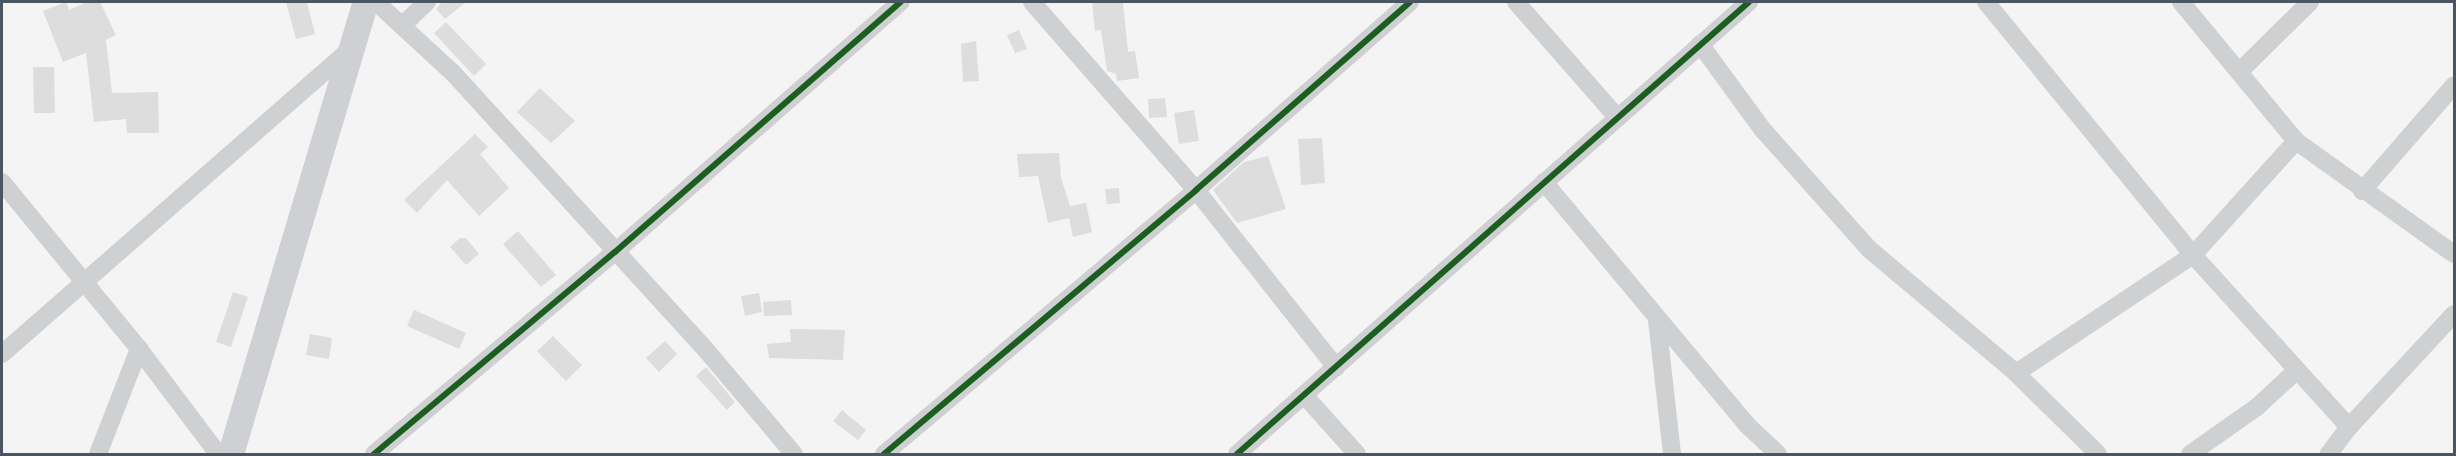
<!DOCTYPE html>
<style>
body{margin:0}
#map{position:relative;width:2456px;height:456px;overflow:hidden;background:#f4f4f4;font-family:"Alegreya Sans",sans-serif}
div>[style]{position:absolute}
[style*='--x']{left:calc(var(--x)*1px);top:calc(var(--y)*1px);width:calc(var(--w)*1px);rotate:calc(var(--a)*1deg)}
.building>*{inset:0;background:#ddddde}
.minor>*{height:18px;margin:-9px;padding:0 9px;transform-origin:9px;border-radius:9px;background:#ced0d2}
.secondary>*{height:26px;margin:-13px;padding:0 13px;transform-origin:13px;border-radius:13px;background:#ced0d4}
.cycleway>*{height:6px;margin:-3px;padding:0 3px;transform-origin:3px;border-radius:3px;background:#1b5e20}
span{translate:-50% -50%;white-space:nowrap;text-align:center;line-height:1.15;-webkit-text-stroke:4.5px #fff;paint-order:stroke}
.frame{position:absolute;inset:0;border:3px solid #4a5661;pointer-events:none}
</style>
<div id="map">
<div class="building">
<i style="clip-path:polygon(66px 2px,69px 10px,87px 2px,100px 2px,116px 35px,106px 40px,112px 93px,158px 92px,159px 133px,127px 133px,126px 119px,94px 122px,86px 53px,63px 62px,43px 11px)"></i>
<i style="clip-path:polygon(286px 2px,307px 2px,315px 34px,296px 39px)"></i>
<i style="clip-path:polygon(442px 2px,466px 2px,445px 19px,436px 9px)"></i>
<i style="clip-path:polygon(1092px 2px,1123px 2px,1128px 52px,1135px 51px,1139px 78px,1117px 81px,1116px 74px,1107px 71px,1101px 30px,1095px 31px)"></i>
<i style="clip-path:polygon(446px 22px,486px 64px,474px 76px,434px 33px)"></i>
<i style="clip-path:polygon(1019px 30px,1027px 49px,1015px 53px,1007px 35px)"></i>
<i style="clip-path:polygon(976px 41px,979px 81px,963px 82px,961px 44px)"></i>
<i style="clip-path:polygon(33px 67px,54px 67px,55px 113px,34px 113px)"></i>
<i style="clip-path:polygon(540px 88px,575px 121px,551px 143px,517px 112px)"></i>
<i style="clip-path:polygon(1165px 98px,1167px 117px,1149px 118px,1148px 99px)"></i>
<i style="clip-path:polygon(1194px 110px,1199px 141px,1179px 144px,1174px 113px)"></i>
<i style="clip-path:polygon(475px 134px,488px 147px,480px 154px,509px 188px,479px 216px,447px 180px,417px 213px,404px 200px)"></i>
<i style="clip-path:polygon(1322px 138px,1325px 183px,1301px 185px,1298px 139px)"></i>
<i style="clip-path:polygon(1059px 153px,1061px 178px,1070px 206px,1086px 203px,1092px 232px,1073px 237px,1069px 218px,1048px 223px,1038px 176px,1019px 177px,1017px 154px)"></i>
<i style="clip-path:polygon(1268px 156px,1286px 209px,1237px 223px,1213px 190px,1244px 162px)"></i>
<i style="clip-path:polygon(1119px 188px,1120px 203px,1107px 204px,1105px 189px)"></i>
<i style="clip-path:polygon(518px 231px,556px 275px,541px 287px,503px 244px)"></i>
<i style="clip-path:polygon(460px 238px,466px 238px,479px 254px,466px 265px,450px 247px)"></i>
<i style="clip-path:polygon(233px 292px,248px 297px,231px 347px,216px 342px)"></i>
<i style="clip-path:polygon(759px 293px,762px 312px,745px 316px,741px 296px)"></i>
<i style="clip-path:polygon(791px 300px,792px 315px,764px 316px,763px 302px)"></i>
<i style="clip-path:polygon(414px 310px,466px 333px,459px 349px,407px 326px)"></i>
<i style="clip-path:polygon(790px 329px,845px 330px,843px 360px,769px 358px,767px 344px,791px 342px)"></i>
<i style="clip-path:polygon(310px 334px,332px 338px,329px 359px,306px 355px)"></i>
<i style="clip-path:polygon(553px 336px,582px 365px,566px 381px,537px 351px)"></i>
<i style="clip-path:polygon(665px 341px,677px 354px,659px 372px,646px 358px)"></i>
<i style="clip-path:polygon(706px 367px,735px 402px,727px 410px,696px 376px)"></i>
<i style="clip-path:polygon(842px 410px,866px 430px,858px 440px,833px 421px)"></i>
</div>
<div class="minor">
<i style="--x:376;--y:2;--w:106;--a:42.7"></i>
<i style="--x:454;--y:74;--w:374;--a:47.6"></i>
<i style="--x:706;--y:350;--w:136;--a:49.8"></i>
<i style="--x:1032;--y:2;--w:249;--a:48.9"></i>
<i style="--x:1196;--y:190;--w:226;--a:51.7"></i>
<i style="--x:1516;--y:2;--w:153;--a:48.7"></i>
<i style="--x:1986;--y:2;--w:327;--a:50.7"></i>
<i style="--x:2193;--y:255;--w:232;--a:47.8"></i>
<i style="--x:2349;--y:427;--w:34;--a:127"></i>
<i style="--x:2181;--y:2;--w:180;--a:50.4"></i>
<i style="--x:2296;--y:141;--w:194;--a:35.6"></i>
<i style="--x:404;--y:24;--w:32;--a:-44"></i>
<i style="--x:1700;--y:44;--w:107;--a:53.8"></i>
<i style="--x:1763;--y:130;--w:159;--a:48.3"></i>
<i style="--x:1869;--y:249;--w:192;--a:40.1"></i>
<i style="--x:2016;--y:373;--w:115;--a:44.6"></i>
<i style="--x:2239;--y:72;--w:100;--a:-44.6"></i>
<i style="--x:2;--y:182;--w:216;--a:50.6"></i>
<i style="--x:139;--y:349;--w:131;--a:53"></i>
<i style="--x:1544;--y:182;--w:318;--a:50.1"></i>
<i style="--x:1748;--y:426;--w:41;--a:43"></i>
<i style="--x:2362;--y:191;--w:140;--a:-49"></i>
<i style="--x:1657;--y:320;--w:135;--a:83.6"></i>
<i style="--x:2;--y:354;--w:465;--a:-41.2"></i>
<i style="--x:2016;--y:373;--w:213;--a:-33.7"></i>
<i style="--x:2193;--y:255;--w:154;--a:-47.9"></i>
<i style="--x:1304;--y:395;--w:79;--a:48.1"></i>
<i style="--x:2349;--y:427;--w:154;--a:-47.1"></i>
<i style="--x:98;--y:454;--w:113;--a:-68.7"></i>
<i style="--x:374;--y:454;--w:314;--a:-40"></i>
<i style="--x:615;--y:252;--w:380;--a:-41.2"></i>
<i style="--x:884;--y:454;--w:409;--a:-40.2"></i>
<i style="--x:1196;--y:190;--w:285;--a:-41.3"></i>
<i style="--x:1237;--y:454;--w:683;--a:-41.44"></i>
<i style="--x:2190;--y:454;--w:82;--a:-35"></i>
<i style="--x:2257;--y:407;--w:54;--a:-42.8"></i>
</div>
<div class="secondary">
<i style="--x:231;--y:454;--w:472;--a:-73.4"></i>
</div>
<div class="cycleway">
<i style="--x:374;--y:454;--w:314;--a:-40"></i>
<i style="--x:615;--y:252;--w:380;--a:-41.2"></i>
<i style="--x:884;--y:454;--w:409;--a:-40.2"></i>
<i style="--x:1196;--y:190;--w:285;--a:-41.3"></i>
<i style="--x:1237;--y:454;--w:683;--a:-41.44"></i>
</div>
<div class="frame"></div>
</div>
